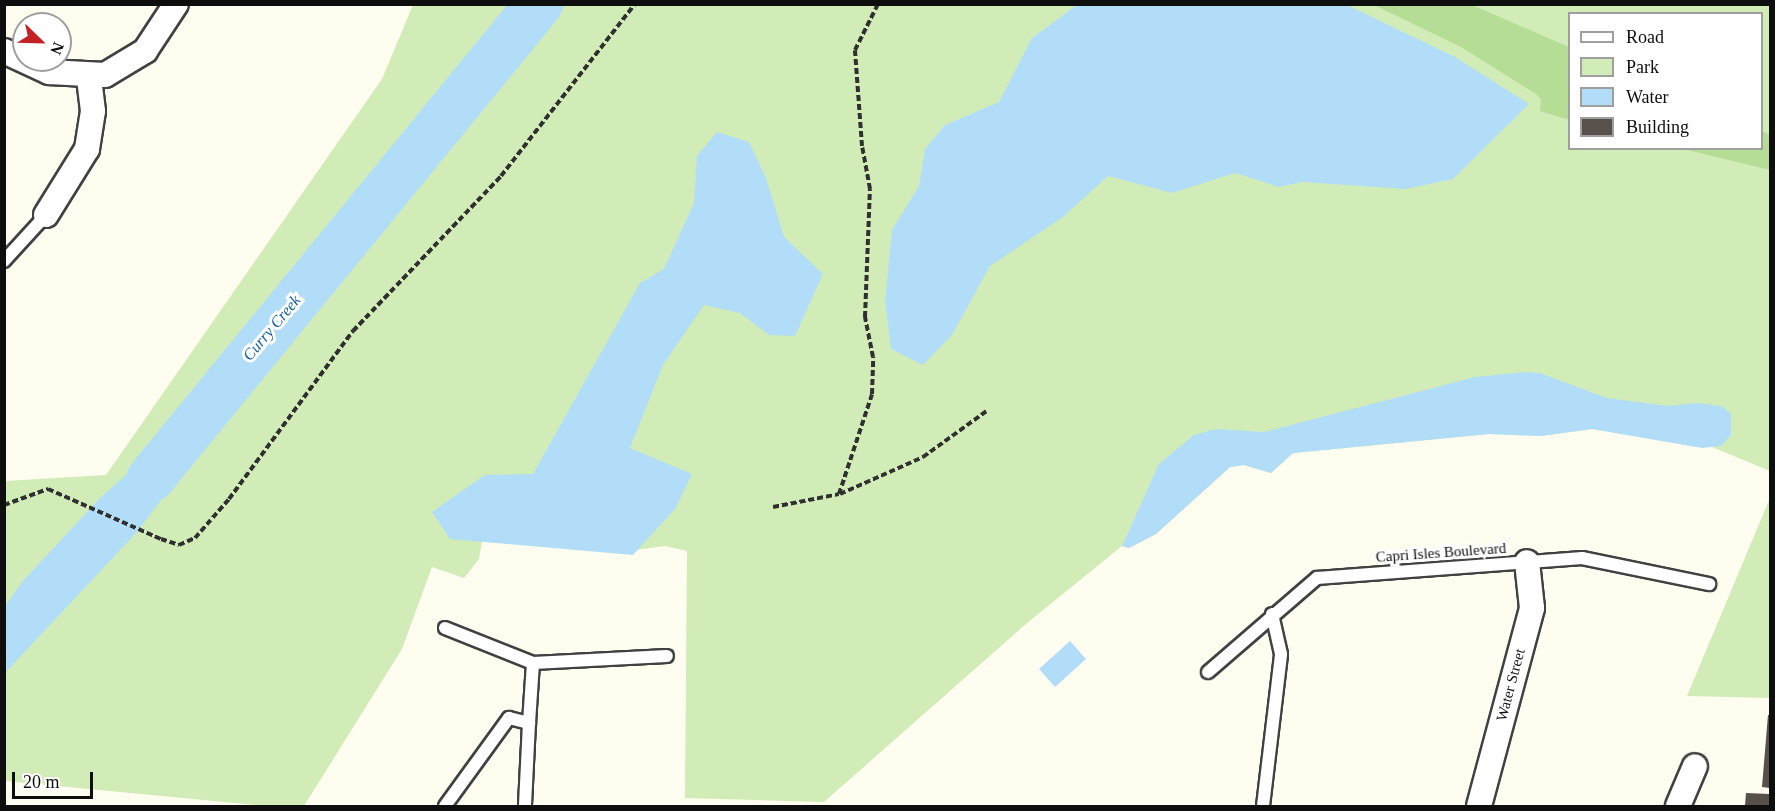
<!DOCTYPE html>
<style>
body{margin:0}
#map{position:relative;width:1775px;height:811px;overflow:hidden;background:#fffcf0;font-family:Georgia,serif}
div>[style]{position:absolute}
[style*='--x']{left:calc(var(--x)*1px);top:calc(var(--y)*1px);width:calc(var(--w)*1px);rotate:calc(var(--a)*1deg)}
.green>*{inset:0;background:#d2ecb7}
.forest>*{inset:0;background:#b5dd96}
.water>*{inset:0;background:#b2ddf9}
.river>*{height:48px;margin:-24px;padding:0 24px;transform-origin:24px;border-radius:24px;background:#b2ddf9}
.building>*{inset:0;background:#58504a}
.path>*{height:4px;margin-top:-2px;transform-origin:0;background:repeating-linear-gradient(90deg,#303030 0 6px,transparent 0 9px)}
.roads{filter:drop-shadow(2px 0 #414141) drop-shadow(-2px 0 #414141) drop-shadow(0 2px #414141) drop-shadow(0 -2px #414141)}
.lane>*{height:12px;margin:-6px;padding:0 6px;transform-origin:6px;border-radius:6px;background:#fff}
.street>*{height:24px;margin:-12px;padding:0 12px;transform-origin:12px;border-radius:12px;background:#fff}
span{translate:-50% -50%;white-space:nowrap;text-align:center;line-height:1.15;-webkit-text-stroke:6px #fff;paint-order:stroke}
.street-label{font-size:15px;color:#0e0e0e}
.water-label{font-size:16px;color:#1263a6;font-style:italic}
.frame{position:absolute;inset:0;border:6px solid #0e0e0e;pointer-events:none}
.legend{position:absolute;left:1568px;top:12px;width:195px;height:138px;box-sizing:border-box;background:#fff;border:2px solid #9f9f9f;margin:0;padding:8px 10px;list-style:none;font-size:18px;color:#0e0e0e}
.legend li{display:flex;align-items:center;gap:12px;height:30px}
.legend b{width:30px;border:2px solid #9f9f9f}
.north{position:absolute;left:12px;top:12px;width:60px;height:60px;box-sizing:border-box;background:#fff;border:2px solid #9f9f9f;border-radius:50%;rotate:113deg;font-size:16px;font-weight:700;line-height:24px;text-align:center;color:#0e0e0e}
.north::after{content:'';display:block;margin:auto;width:21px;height:27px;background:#c52025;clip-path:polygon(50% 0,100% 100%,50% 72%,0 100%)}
.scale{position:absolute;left:12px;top:772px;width:81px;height:27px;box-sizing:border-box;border:3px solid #0e0e0e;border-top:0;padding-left:8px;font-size:18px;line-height:21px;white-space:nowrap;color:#0e0e0e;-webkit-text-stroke:4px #fff;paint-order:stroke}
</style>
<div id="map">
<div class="green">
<i style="clip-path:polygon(evenodd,413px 5px,1770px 5px,1770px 471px,1712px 447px,1592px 429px,1541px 436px,1489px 434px,1293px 453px,1271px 473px,1244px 465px,1230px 467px,1156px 534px,1129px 548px,1122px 546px,1027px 623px,824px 802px,685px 798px,687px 551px,665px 546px,628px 551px,483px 535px,479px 559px,464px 578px,432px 567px,402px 649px,304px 806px,266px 806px,5px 781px,5px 481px,106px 475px,382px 79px,413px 5px,1570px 14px,1762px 14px,1762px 148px,1570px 148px,1570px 14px)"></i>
<i style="clip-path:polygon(1770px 498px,1770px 698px,1687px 696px)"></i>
</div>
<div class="forest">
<i style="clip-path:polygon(1374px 5px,1472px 5px,1569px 47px,1569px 120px,1540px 111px,1541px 99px,1536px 94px,1461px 47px)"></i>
<i style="clip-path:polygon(1762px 131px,1770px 135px,1770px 170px,1683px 149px,1762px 148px)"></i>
</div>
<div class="water">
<i style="clip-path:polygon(1077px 5px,1347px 5px,1455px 57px,1529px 104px,1453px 179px,1406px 189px,1302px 182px,1279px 187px,1235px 173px,1172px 193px,1108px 176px,1063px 217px,990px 266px,952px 335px,923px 365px,891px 349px,885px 301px,892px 230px,919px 186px,925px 149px,945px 125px,999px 102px,1032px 38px)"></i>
<i style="clip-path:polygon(717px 132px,749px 142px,766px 178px,784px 237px,823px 274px,795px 336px,769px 335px,740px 313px,704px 305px,663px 365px,630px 448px,692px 474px,675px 509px,633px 555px,450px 539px,432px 512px,485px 475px,533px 474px,640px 283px,664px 269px,694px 203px,697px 156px)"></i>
<i style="clip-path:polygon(1526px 372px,1540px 373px,1607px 398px,1668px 406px,1698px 403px,1722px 406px,1731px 414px,1731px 435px,1721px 446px,1702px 448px,1592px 429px,1541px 436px,1489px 434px,1293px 453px,1271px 473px,1244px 465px,1230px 467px,1156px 534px,1129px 548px,1122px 546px,1159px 464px,1194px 435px,1216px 429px,1264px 432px,1475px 377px)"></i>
<i style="clip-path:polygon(192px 425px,192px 443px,173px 484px,137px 532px,5px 673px,5px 606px,23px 581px,99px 499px,157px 447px)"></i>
<i style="clip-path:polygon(1070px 641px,1086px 659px,1055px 687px,1039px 669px)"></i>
</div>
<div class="river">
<i style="--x:151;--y:478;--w:613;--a:-50.7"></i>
</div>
<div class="building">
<i style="clip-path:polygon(1768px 715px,1770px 715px,1770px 788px,1762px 787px)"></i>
<i style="clip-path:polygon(1746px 793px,1770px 794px,1770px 806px,1745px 806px)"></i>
</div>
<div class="path">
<i style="--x:840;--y:494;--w:91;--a:-24"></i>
<i style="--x:923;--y:457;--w:80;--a:-35.9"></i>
<i style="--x:4;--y:505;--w:47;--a:-20"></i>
<i style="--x:48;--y:489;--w:124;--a:23.9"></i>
<i style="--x:161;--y:539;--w:19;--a:18"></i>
<i style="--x:179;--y:545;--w:17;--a:-24"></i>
<i style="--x:195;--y:538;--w:52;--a:-48.9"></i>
<i style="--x:229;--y:499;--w:209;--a:-53.6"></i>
<i style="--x:353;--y:331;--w:214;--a:-46.3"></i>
<i style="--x:501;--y:176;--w:218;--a:-52.1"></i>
<i style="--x:773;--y:507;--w:67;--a:-11.1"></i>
<i style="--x:839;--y:494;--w:105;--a:-71.7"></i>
<i style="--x:872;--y:394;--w:37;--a:-88"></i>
<i style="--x:873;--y:357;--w:41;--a:-101.3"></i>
<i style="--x:865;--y:317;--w:128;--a:-87.8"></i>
<i style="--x:870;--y:189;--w:44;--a:-100.5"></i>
<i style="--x:862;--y:146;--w:96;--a:-94.2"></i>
<i style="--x:855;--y:50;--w:51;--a:-63.4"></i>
</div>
<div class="roads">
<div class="lane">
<i style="--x:4;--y:261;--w:62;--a:-47.6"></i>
<i style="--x:445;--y:628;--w:95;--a:21.7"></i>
<i style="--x:533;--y:663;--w:134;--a:-3"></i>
<i style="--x:1208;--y:672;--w:144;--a:-40.8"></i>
<i style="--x:1317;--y:578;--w:266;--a:-4.3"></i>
<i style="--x:1582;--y:558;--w:130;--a:11.6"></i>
<i style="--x:529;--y:723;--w:60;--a:-86.2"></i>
<i style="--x:445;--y:806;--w:109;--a:-54"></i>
<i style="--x:509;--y:718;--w:21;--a:14"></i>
<i style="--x:529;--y:723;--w:83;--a:92.8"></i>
<i style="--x:1263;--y:806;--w:153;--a:-83.2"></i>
<i style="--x:1281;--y:654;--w:41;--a:-102.7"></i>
</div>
<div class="street">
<i style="--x:4;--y:51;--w:50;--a:25"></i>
<i style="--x:49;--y:72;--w:56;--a:3.1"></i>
<i style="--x:105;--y:75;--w:47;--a:-31"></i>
<i style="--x:145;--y:51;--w:56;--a:-56.6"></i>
<i style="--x:46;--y:215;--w:78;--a:-58.2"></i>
<i style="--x:87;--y:149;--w:38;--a:-81"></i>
<i style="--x:93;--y:111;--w:34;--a:-97"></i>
<i style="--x:1479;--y:806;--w:205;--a:-75"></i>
<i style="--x:1532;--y:608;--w:46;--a:-96.2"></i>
<i style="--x:1678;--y:806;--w:43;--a:-67"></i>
</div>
</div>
<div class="street-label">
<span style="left:1441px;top:553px;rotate:-4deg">Capri Isles Boulevard</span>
<span style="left:1511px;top:685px;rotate:-75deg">Water Street</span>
</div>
<div class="water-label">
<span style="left:272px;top:328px;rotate:-50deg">Curry Creek</span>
</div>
<div class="frame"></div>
<ul class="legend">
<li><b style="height:8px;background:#fff"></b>Road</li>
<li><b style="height:16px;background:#d2ecb7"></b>Park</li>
<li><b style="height:16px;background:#b2ddf9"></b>Water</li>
<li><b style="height:16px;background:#58504a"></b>Building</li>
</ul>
<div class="north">N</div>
<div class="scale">20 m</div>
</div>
